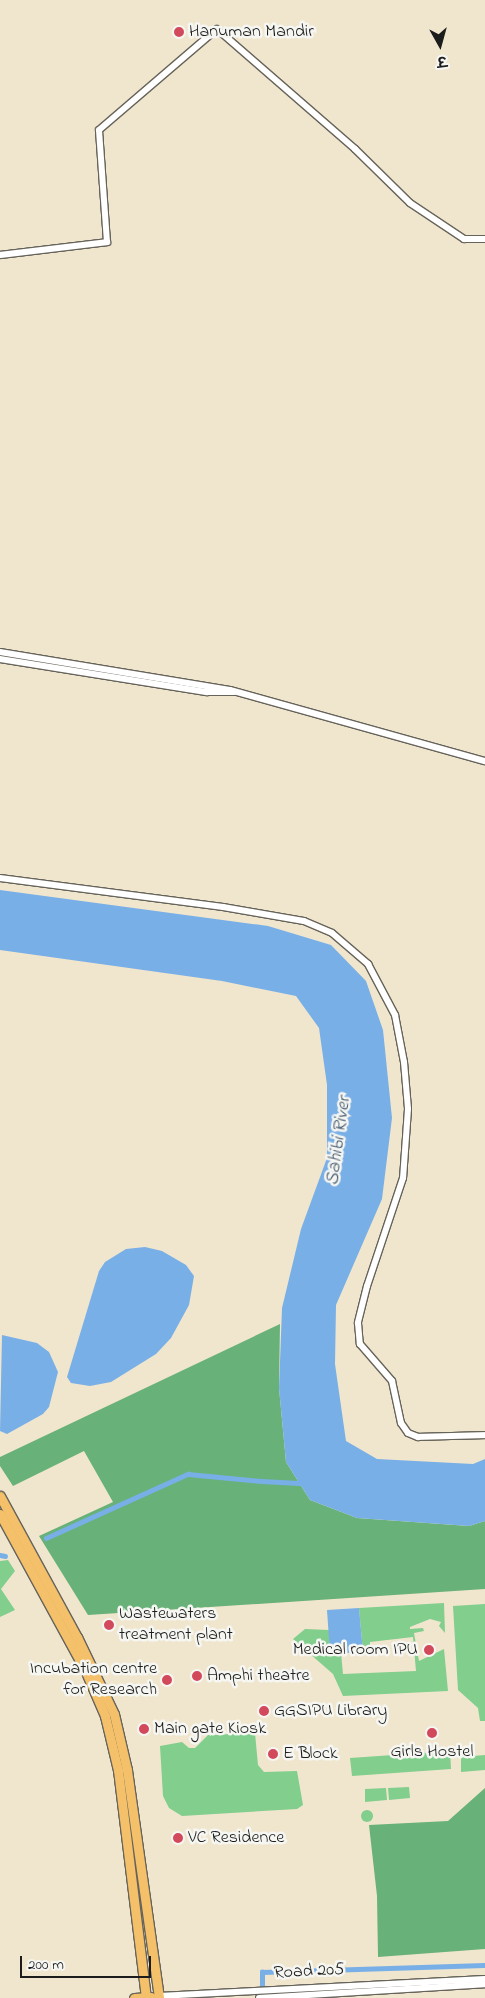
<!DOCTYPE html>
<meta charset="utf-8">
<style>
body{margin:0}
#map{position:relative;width:485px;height:1998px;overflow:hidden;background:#f0e6ce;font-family:"Indie Flower","Playpen Sans Deva",sans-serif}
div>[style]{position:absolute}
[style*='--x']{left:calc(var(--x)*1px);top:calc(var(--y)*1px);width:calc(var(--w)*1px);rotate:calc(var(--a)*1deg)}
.green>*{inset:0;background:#81ce8d}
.round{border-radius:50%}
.forest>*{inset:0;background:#68b178}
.water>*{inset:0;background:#79afe7}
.canal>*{height:4.5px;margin:-2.25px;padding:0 2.25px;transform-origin:2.25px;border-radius:2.25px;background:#79afe7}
.roads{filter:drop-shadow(1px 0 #66635a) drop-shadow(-1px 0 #66635a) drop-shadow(0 1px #66635a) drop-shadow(0 -1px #66635a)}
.minor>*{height:6px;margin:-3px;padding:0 3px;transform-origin:3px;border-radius:3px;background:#fff}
.major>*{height:9px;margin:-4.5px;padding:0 4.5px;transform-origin:4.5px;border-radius:4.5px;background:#f4c16a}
.dots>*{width:14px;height:14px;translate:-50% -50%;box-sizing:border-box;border:2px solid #f6f6f2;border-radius:50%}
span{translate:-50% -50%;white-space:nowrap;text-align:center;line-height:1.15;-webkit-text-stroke:5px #f6f6f2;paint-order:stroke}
.poi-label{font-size:18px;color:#1c1c1c}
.left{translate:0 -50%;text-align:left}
.right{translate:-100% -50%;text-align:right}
.street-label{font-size:18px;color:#1c1c1c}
.water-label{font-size:19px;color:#41576d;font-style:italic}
.north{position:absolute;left:415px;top:20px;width:50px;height:50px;-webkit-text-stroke:4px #f6f6f2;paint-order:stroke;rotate:173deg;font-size:14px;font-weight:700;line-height:20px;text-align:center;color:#1c1c1c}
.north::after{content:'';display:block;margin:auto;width:18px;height:22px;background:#1c1c1c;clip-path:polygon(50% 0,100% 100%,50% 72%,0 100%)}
.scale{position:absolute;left:20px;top:1956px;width:131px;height:22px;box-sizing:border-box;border:2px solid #1c1c1c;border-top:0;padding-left:6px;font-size:15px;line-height:18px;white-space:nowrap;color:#1c1c1c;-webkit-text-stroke:4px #f6f6f2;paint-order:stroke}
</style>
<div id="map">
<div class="green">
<i style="clip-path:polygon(8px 1560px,15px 1571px,1px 1589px,15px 1610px,0 1617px,0 1561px)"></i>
<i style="clip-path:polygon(444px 1603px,445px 1633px,439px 1626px,441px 1622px,430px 1619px,410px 1627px,410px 1629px,423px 1628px,424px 1631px,414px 1633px,419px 1661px,444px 1649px,448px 1691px,343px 1696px,333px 1674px,293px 1639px,305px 1629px,329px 1630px,330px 1654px,341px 1653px,343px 1674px,416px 1671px,413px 1637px,370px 1642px,370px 1650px,363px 1652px,359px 1608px)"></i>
<i style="clip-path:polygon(485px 1604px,485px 1721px,480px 1721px,478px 1708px,458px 1690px,453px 1606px)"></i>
<i style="clip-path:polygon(255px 1733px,258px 1765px,264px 1772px,297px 1771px,303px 1805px,297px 1809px,182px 1816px,169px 1808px,163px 1796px,160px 1746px,182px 1742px,189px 1748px,195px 1748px,208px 1735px)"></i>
<i style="clip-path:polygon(450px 1751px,451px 1769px,352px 1776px,350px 1758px)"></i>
<i style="clip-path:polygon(485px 1755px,485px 1770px,461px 1772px,461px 1757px)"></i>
<i style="clip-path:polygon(409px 1787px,410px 1798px,389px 1800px,388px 1788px)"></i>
<i style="clip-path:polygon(386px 1788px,387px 1800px,365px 1802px,365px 1789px)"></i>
<i class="round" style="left:361px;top:1810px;width:12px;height:12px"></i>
</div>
<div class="forest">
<i style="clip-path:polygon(280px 1324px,279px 1388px,286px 1462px,310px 1500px,357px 1518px,469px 1526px,485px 1521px,485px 1589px,88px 1615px,39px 1536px,113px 1502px,84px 1451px,13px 1486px,0 1466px,0 1457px)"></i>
<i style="clip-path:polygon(485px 1788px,485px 1949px,378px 1957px,377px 1896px,369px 1825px,448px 1821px)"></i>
</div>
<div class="water">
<i style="clip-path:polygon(0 890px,268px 926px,331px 945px,366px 981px,383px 1030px,392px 1118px,382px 1199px,336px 1305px,335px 1364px,346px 1441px,377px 1459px,473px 1464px,485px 1459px,485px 1521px,469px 1526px,357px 1518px,310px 1500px,286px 1462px,279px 1388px,282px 1308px,301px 1229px,327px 1158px,327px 1085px,319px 1028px,296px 996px,222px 981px,0 950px)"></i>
<i style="clip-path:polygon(145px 1247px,162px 1251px,186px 1265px,194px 1276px,189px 1305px,171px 1338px,156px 1354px,111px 1382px,90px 1386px,71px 1383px,67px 1377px,99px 1271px,105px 1262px,126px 1249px)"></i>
<i style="clip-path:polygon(2px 1335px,37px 1343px,49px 1352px,58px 1372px,49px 1407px,43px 1414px,7px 1434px,0 1431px)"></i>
<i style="clip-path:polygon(359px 1608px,363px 1652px,330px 1654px,327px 1610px)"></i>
</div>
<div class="canal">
<i style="--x:46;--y:1538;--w:156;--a:-24.3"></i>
<i style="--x:188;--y:1474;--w:73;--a:5.5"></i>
<i style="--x:261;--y:1481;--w:38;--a:3"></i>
<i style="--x:299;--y:1483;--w:6;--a:-31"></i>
<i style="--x:0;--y:1555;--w:5;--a:11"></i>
<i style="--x:262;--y:1992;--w:20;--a:-90"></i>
<i style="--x:262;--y:1972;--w:223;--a:-1.8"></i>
</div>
<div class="roads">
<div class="minor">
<i style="--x:0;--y:255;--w:108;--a:-6.9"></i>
<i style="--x:107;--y:242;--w:112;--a:-94.1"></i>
<i style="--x:99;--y:130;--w:155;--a:-40.6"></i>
<i style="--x:217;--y:29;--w:183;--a:41"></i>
<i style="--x:355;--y:149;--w:77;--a:44.5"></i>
<i style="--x:410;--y:203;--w:65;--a:33.7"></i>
<i style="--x:464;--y:239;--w:21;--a:0"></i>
<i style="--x:0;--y:652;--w:233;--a:9.4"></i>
<i style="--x:230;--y:690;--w:265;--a:15.6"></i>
<i style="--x:0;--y:659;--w:210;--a:9.1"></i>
<i style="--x:207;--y:692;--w:27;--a:0"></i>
<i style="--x:0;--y:878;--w:225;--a:7.4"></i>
<i style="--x:223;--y:907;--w:82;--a:9.8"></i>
<i style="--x:304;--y:921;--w:30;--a:23"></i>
<i style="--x:332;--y:933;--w:48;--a:40.7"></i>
<i style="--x:368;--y:964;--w:58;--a:62.1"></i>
<i style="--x:395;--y:1015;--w:48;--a:79.2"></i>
<i style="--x:404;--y:1062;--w:47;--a:85.1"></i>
<i style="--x:408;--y:1109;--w:69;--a:94.1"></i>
<i style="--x:403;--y:1178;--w:114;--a:108.4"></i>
<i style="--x:367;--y:1286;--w:38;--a:104"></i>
<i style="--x:358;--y:1323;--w:21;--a:85"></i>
<i style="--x:360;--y:1344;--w:49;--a:49.1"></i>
<i style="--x:392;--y:1381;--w:43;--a:77.9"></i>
<i style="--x:401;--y:1423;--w:12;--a:55"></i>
<i style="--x:408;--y:1433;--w:11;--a:22"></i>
<i style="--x:418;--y:1437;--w:67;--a:-1.7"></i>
<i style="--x:159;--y:1996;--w:326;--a:-3"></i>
<i style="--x:259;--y:1998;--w:226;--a:-3.5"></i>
</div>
<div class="major">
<i style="--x:0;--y:1496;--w:161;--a:61.4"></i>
<i style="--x:77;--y:1637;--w:85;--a:64.3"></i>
<i style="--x:114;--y:1714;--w:57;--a:76.9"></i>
<i style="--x:127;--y:1770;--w:230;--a:82"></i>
<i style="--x:0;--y:1514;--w:180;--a:61.4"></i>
<i style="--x:86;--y:1672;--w:48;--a:66.6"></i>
<i style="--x:105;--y:1716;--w:56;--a:76.5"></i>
<i style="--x:118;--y:1770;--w:230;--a:83"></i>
<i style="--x:134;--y:1998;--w:17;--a:-3"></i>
</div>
</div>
<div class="dots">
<i style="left:179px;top:32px;background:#d1495b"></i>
<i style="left:109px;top:1625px;background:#d1495b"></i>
<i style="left:429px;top:1650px;background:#d1495b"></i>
<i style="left:197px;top:1676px;background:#d1495b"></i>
<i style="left:167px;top:1680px;background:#d1495b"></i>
<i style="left:264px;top:1711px;background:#d1495b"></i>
<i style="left:144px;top:1729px;background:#d1495b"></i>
<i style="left:432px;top:1733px;background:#d1495b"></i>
<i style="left:273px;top:1754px;background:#d1495b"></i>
<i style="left:178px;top:1838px;background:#d1495b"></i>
</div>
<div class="poi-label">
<span class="left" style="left:189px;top:32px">Hanuman Mandir</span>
<span class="left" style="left:119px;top:1625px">Wastewaters<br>treatment plant</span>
<span class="right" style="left:418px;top:1650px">Medical room IPU</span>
<span class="right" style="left:157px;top:1680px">Incubation centre<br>for Research</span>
<span class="left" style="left:207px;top:1676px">Amphi theatre</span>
<span class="left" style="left:274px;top:1711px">GGSIPU Library</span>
<span class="left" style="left:154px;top:1729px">Main gate Kiosk</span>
<span style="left:432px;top:1752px">Girls Hostel</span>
<span class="left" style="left:283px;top:1754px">E Block</span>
<span class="left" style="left:188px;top:1838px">VC Residence</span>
</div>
<div class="street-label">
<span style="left:309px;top:1972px;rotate:-3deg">Road 205</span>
</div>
<div class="water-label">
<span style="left:339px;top:1141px;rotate:-82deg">Sahibi River</span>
</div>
<div class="north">उ</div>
<div class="scale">200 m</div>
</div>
